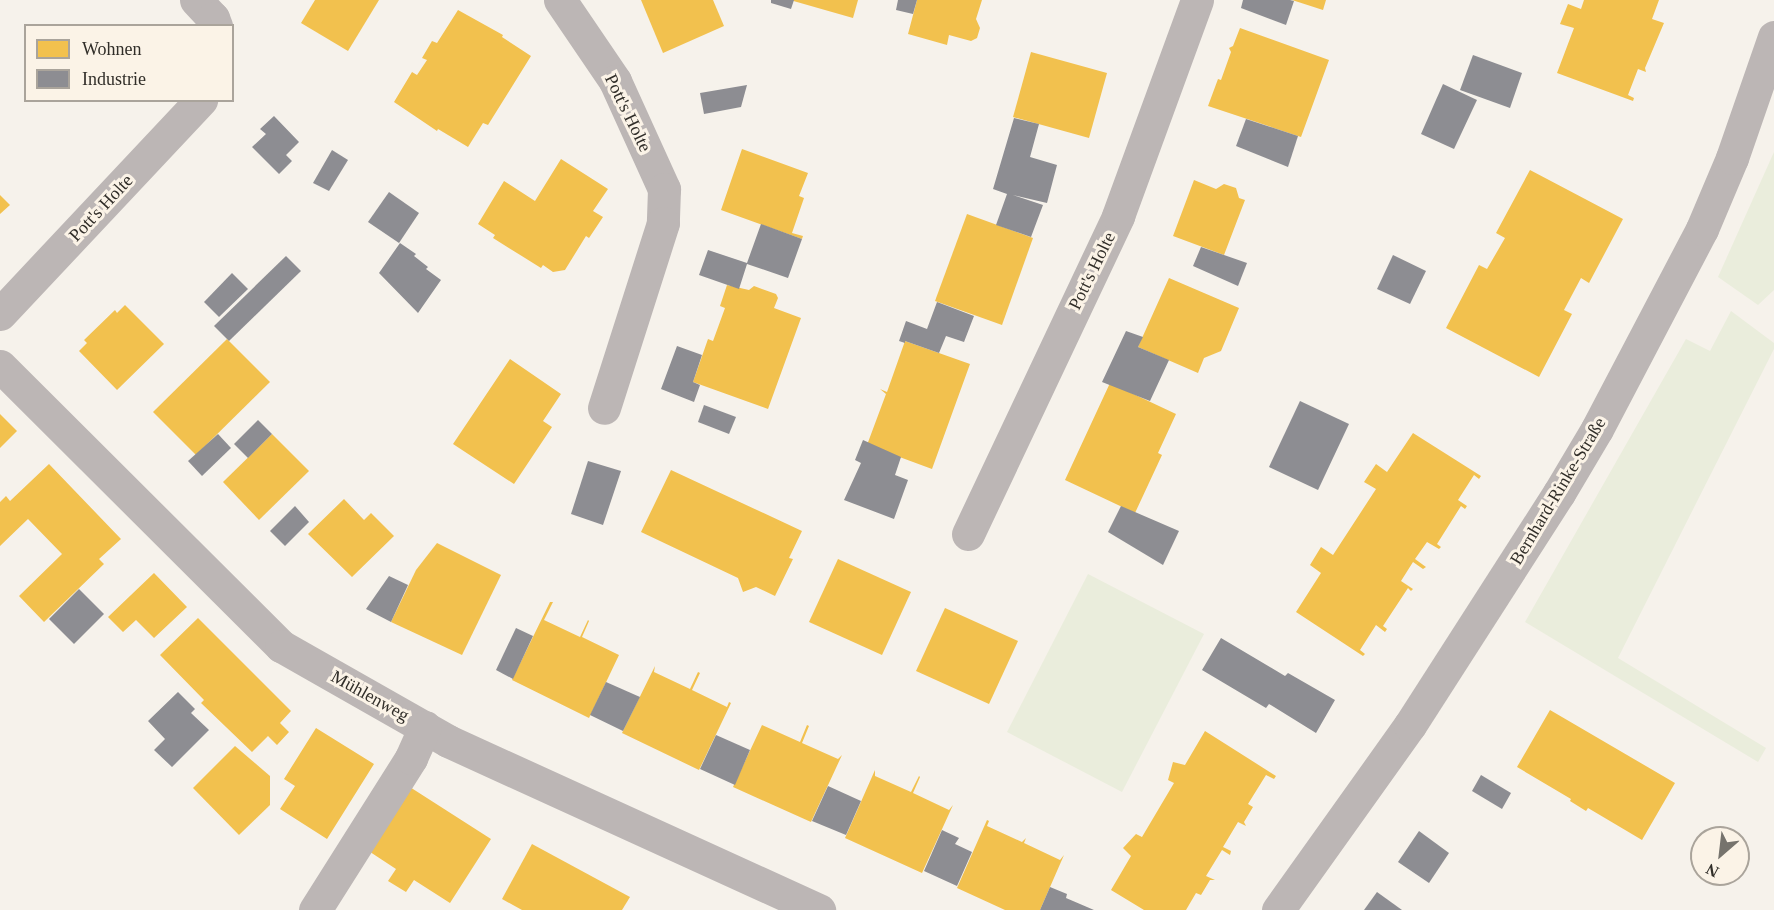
<!DOCTYPE html>
<meta charset="utf-8">
<style>
body{margin:0}
#map{position:relative;width:1774px;height:910px;overflow:hidden;background:#f6f2eb;font-family:"Times New Roman",serif}
div>[style]{position:absolute}
[style*='--x']{left:calc(var(--x)*1px);top:calc(var(--y)*1px);width:calc(var(--w)*1px);rotate:calc(var(--a)*1deg)}
.green>*{inset:0;background:#eaeddc}
.homes>*{inset:0;background:#f2c14e}
.industry>*{inset:0;background:#8d8d92}
.minor>*{height:33px;margin:-16.5px;padding:0 16.5px;transform-origin:16.5px;border-radius:16.5px;background:#bcb6b5}
span{translate:-50% -50%;white-space:nowrap;text-align:center;line-height:1.15;-webkit-text-stroke:6px #fbf3e7;paint-order:stroke}
.street-label{font-size:18px;color:#312e29}
.legend{position:absolute;left:24px;top:24px;width:210px;height:78px;box-sizing:border-box;background:#fbf3e7;border:2px solid #aaa49b;margin:0;padding:8px 10px;list-style:none;font-size:18px;color:#312e29}
.legend li{display:flex;align-items:center;gap:12px;height:30px}
.legend b{width:30px;border:2px solid #aaa49b}
.north{position:absolute;left:1690px;top:826px;width:60px;height:60px;box-sizing:border-box;background:#fbf3e7;border:2px solid #aaa49b;border-radius:50%;rotate:208deg;font-size:16px;font-weight:700;line-height:24px;text-align:center;color:#312e29}
.north::after{content:'';display:block;margin:auto;width:21px;height:27px;background:#76736d;clip-path:polygon(50% 0,100% 100%,50% 72%,0 100%)}
</style>
<div id="map">
<div class="green">
<i style="clip-path:polygon(1774px 152px,1774px 290px,1758px 305px,1718px 277px)"></i>
<i style="clip-path:polygon(1731px 311px,1774px 343px,1774px 349px,1618px 658px,1766px 748px,1758px 762px,1525px 622px,1686px 339px,1710px 351px)"></i>
<i style="clip-path:polygon(1088px 574px,1204px 634px,1122px 792px,1007px 732px)"></i>
</div>
<div class="homes">
<i style="clip-path:polygon(315px 0,379px 0,348px 51px,301px 23px)"></i>
<i style="clip-path:polygon(641px 0,713px 0,724px 26px,663px 53px)"></i>
<i style="clip-path:polygon(790px 0,858px 0,853px 18px)"></i>
<i style="clip-path:polygon(917px 0,982px 0,976px 19px,980px 28px,977px 38px,971px 41px,949px 35px,947px 45px,908px 34px)"></i>
<i style="clip-path:polygon(1292px 0,1326px 0,1323px 10px)"></i>
<i style="clip-path:polygon(1584px 0,1659px 0,1652px 19px,1664px 23px,1645px 68px,1646px 72px,1638px 69px,1628px 95px,1634px 98px,1633px 101px,1557px 73px,1574px 28px,1560px 24px,1568px 4px,1581px 9px)"></i>
<i style="clip-path:polygon(458px 10px,503px 35px,502px 37px,531px 56px,488px 125px,483px 123px,468px 147px,438px 129px,437px 131px,394px 102px,412px 72px,417px 75px,427px 60px,422px 58px,432px 41px,437px 43px)"></i>
<i style="clip-path:polygon(1240px 28px,1329px 60px,1301px 137px,1208px 106px,1218px 79px,1221px 80px,1231px 52px,1229px 48px,1233px 46px)"></i>
<i style="clip-path:polygon(1031px 52px,1107px 73px,1089px 138px,1013px 117px)"></i>
<i style="clip-path:polygon(742px 149px,808px 173px,799px 196px,804px 198px,792px 233px,803px 236px,802px 239px,721px 210px)"></i>
<i style="clip-path:polygon(561px 159px,608px 189px,593px 211px,603px 217px,589px 238px,586px 236px,565px 270px,553px 272px,543px 265px,541px 268px,493px 238px,495px 235px,478px 224px,504px 181px,535px 201px)"></i>
<i style="clip-path:polygon(1530px 170px,1623px 219px,1589px 283px,1581px 278px,1564px 310px,1572px 314px,1539px 377px,1446px 328px,1479px 265px,1487px 269px,1505px 238px,1496px 233px)"></i>
<i style="clip-path:polygon(1194px 180px,1216px 189px,1224px 184px,1236px 188px,1239px 198px,1245px 200px,1224px 255px,1173px 236px)"></i>
<i style="clip-path:polygon(0 195px,10px 205px,0 214px)"></i>
<i style="clip-path:polygon(967px 214px,1033px 238px,1002px 325px,935px 301px)"></i>
<i style="clip-path:polygon(1169px 278px,1239px 308px,1221px 351px,1204px 358px,1198px 373px,1138px 347px)"></i>
<i style="clip-path:polygon(727px 285px,749px 290px,754px 286px,776px 294px,778px 298px,774px 308px,801px 318px,768px 409px,693px 382px,708px 339px,713px 341px,725px 308px,720px 306px)"></i>
<i style="clip-path:polygon(125px 305px,164px 344px,117px 390px,79px 351px,87px 343px,84px 340px,115px 310px,117px 313px)"></i>
<i style="clip-path:polygon(227px 339px,270px 382px,196px 455px,153px 412px)"></i>
<i style="clip-path:polygon(905px 341px,970px 364px,932px 469px,867px 445px,886px 394px,880px 389px,887px 392px)"></i>
<i style="clip-path:polygon(510px 359px,561px 394px,543px 421px,552px 427px,514px 484px,453px 444px)"></i>
<i style="clip-path:polygon(1110px 383px,1176px 414px,1158px 453px,1162px 455px,1135px 513px,1065px 480px)"></i>
<i style="clip-path:polygon(0 414px,17px 431px,0 448px)"></i>
<i style="clip-path:polygon(1413px 433px,1481px 476px,1479px 479px,1474px 475px,1458px 500px,1467px 506px,1465px 509px,1461px 506px,1437px 544px,1441px 547px,1439px 549px,1427px 542px,1415px 559px,1426px 567px,1423px 569px,1413px 562px,1401px 581px,1413px 589px,1411px 591px,1408px 588px,1383px 626px,1387px 629px,1385px 632px,1376px 625px,1360px 650px,1365px 654px,1363px 656px,1296px 612px,1321px 573px,1310px 565px,1321px 547px,1333px 555px,1376px 489px,1364px 482px,1376px 464px,1387px 472px)"></i>
<i style="clip-path:polygon(272px 434px,309px 471px,259px 520px,223px 482px)"></i>
<i style="clip-path:polygon(49px 464px,121px 539px,99px 559px,104px 564px,44px 622px,19px 596px,62px 554px,28px 519px,0 546px,0 502px,6px 496px,10px 501px)"></i>
<i style="clip-path:polygon(671px 470px,802px 531px,789px 558px,793px 559px,775px 596px,756px 587px,743px 592px,738px 578px,641px 532px)"></i>
<i style="clip-path:polygon(344px 499px,364px 520px,371px 513px,394px 536px,352px 577px,308px 534px)"></i>
<i style="clip-path:polygon(437px 543px,501px 575px,462px 655px,391px 622px,416px 570px)"></i>
<i style="clip-path:polygon(838px 559px,911px 592px,882px 655px,809px 622px)"></i>
<i style="clip-path:polygon(154px 573px,187px 607px,154px 638px,136px 620px,123px 632px,108px 617px)"></i>
<i style="clip-path:polygon(550px 602px,553px 602px,544px 620px,580px 637px,588px 620px,589px 621px,582px 637px,619px 655px,589px 718px,512px 680px)"></i>
<i style="clip-path:polygon(945px 608px,1018px 641px,989px 704px,916px 671px)"></i>
<i style="clip-path:polygon(198px 618px,291px 711px,280px 723px,289px 732px,277px 745px,268px 736px,252px 752px,201px 703px,204px 700px,160px 655px)"></i>
<i style="clip-path:polygon(655px 666px,654px 672px,690px 689px,698px 672px,700px 673px,692px 690px,727px 707px,729px 702px,731px 703px,699px 770px,622px 733px)"></i>
<i style="clip-path:polygon(1550px 710px,1675px 783px,1642px 840px,1588px 808px,1586px 811px,1570px 801px,1571px 799px,1517px 767px)"></i>
<i style="clip-path:polygon(762px 725px,800px 742px,807px 725px,809px 726px,802px 743px,838px 759px,842px 755px,811px 822px,733px 787px)"></i>
<i style="clip-path:polygon(316px 728px,374px 764px,327px 839px,280px 809px,295px 786px,284px 779px)"></i>
<i style="clip-path:polygon(1205px 731px,1276px 776px,1274px 779px,1266px 775px,1248px 804px,1253px 807px,1244px 822px,1246px 826px,1238px 822px,1223px 847px,1231px 851px,1230px 855px,1222px 850px,1206px 876px,1215px 880px,1210px 880px,1201px 895px,1196px 893px,1186px 910px,1144px 910px,1111px 890px,1131px 856px,1123px 848px,1136px 834px,1142px 837px,1174px 783px,1168px 780px,1173px 762px,1185px 765px)"></i>
<i style="clip-path:polygon(235px 746px,270px 776px,270px 805px,239px 835px,193px 788px)"></i>
<i style="clip-path:polygon(875px 770px,875px 776px,911px 792px,919px 776px,920px 777px,913px 793px,949px 810px,953px 805px,922px 873px,845px 838px)"></i>
<i style="clip-path:polygon(402px 782px,491px 839px,450px 903px,414px 880px,406px 892px,388px 881px,396px 869px,361px 846px)"></i>
<i style="clip-path:polygon(987px 820px,989px 821px,987px 826px,1022px 842px,1026px 838px,1024px 843px,1060px 860px,1064px 855px,1040px 910px,1005px 910px,957px 888px)"></i>
<i style="clip-path:polygon(532px 844px,630px 897px,622px 910px,522px 910px,502px 899px)"></i>
</div>
<div class="industry">
<i style="clip-path:polygon(771px 0,794px 0,791px 9px,771px 3px)"></i>
<i style="clip-path:polygon(898px 0,917px 0,913px 14px,896px 10px)"></i>
<i style="clip-path:polygon(1243px 0,1290px 0,1294px 1px,1286px 25px,1241px 8px)"></i>
<i style="clip-path:polygon(1473px 55px,1522px 73px,1510px 108px,1460px 90px)"></i>
<i style="clip-path:polygon(1443px 84px,1477px 100px,1454px 149px,1421px 134px)"></i>
<i style="clip-path:polygon(747px 85px,741px 107px,704px 114px,700px 93px)"></i>
<i style="clip-path:polygon(274px 116px,299px 142px,286px 155px,292px 161px,279px 174px,252px 147px,266px 134px,260px 129px)"></i>
<i style="clip-path:polygon(1014px 118px,1039px 124px,1030px 157px,1057px 165px,1047px 203px,1013px 195px,1043px 205px,1031px 237px,996px 225px,1007px 194px,993px 189px)"></i>
<i style="clip-path:polygon(1246px 119px,1298px 136px,1288px 167px,1236px 146px)"></i>
<i style="clip-path:polygon(332px 150px,348px 160px,329px 191px,313px 183px)"></i>
<i style="clip-path:polygon(389px 192px,419px 213px,399px 243px,368px 222px)"></i>
<i style="clip-path:polygon(761px 224px,802px 239px,788px 278px,747px 264px,739px 289px,699px 275px,708px 250px,747px 263px)"></i>
<i style="clip-path:polygon(400px 243px,416px 254px,414px 256px,428px 267px,426px 269px,441px 280px,418px 313px,379px 273px)"></i>
<i style="clip-path:polygon(1201px 247px,1247px 263px,1238px 286px,1193px 266px)"></i>
<i style="clip-path:polygon(1393px 255px,1426px 271px,1410px 304px,1377px 289px)"></i>
<i style="clip-path:polygon(286px 256px,301px 271px,229px 341px,214px 326px)"></i>
<i style="clip-path:polygon(232px 273px,248px 289px,219px 317px,204px 302px)"></i>
<i style="clip-path:polygon(937px 302px,974px 316px,964px 342px,946px 336px,939px 353px,905px 341px,905px 343px,899px 341px,906px 321px,927px 329px)"></i>
<i style="clip-path:polygon(1126px 331px,1143px 337px,1138px 347px,1169px 360px,1150px 401px,1102px 382px)"></i>
<i style="clip-path:polygon(677px 346px,702px 355px,693px 382px,700px 385px,694px 402px,661px 389px)"></i>
<i style="clip-path:polygon(1300px 401px,1349px 424px,1318px 490px,1269px 467px)"></i>
<i style="clip-path:polygon(704px 405px,736px 417px,729px 434px,698px 422px)"></i>
<i style="clip-path:polygon(258px 420px,272px 434px,248px 458px,234px 444px)"></i>
<i style="clip-path:polygon(218px 434px,231px 448px,202px 476px,188px 461px)"></i>
<i style="clip-path:polygon(863px 440px,901px 457px,895px 475px,908px 480px,894px 519px,844px 500px,861px 463px,855px 460px)"></i>
<i style="clip-path:polygon(588px 461px,621px 471px,603px 525px,571px 514px)"></i>
<i style="clip-path:polygon(295px 506px,309px 522px,285px 546px,270px 531px)"></i>
<i style="clip-path:polygon(1121px 506px,1179px 531px,1163px 565px,1108px 532px)"></i>
<i style="clip-path:polygon(389px 576px,408px 585px,391px 622px,366px 609px)"></i>
<i style="clip-path:polygon(79px 589px,104px 614px,74px 644px,49px 619px)"></i>
<i style="clip-path:polygon(516px 628px,533px 636px,513px 679px,496px 670px)"></i>
<i style="clip-path:polygon(1221px 638px,1285px 676px,1288px 673px,1335px 700px,1316px 733px,1269px 704px,1266px 708px,1202px 670px)"></i>
<i style="clip-path:polygon(606px 682px,640px 697px,623px 731px,590px 715px)"></i>
<i style="clip-path:polygon(178px 692px,195px 709px,191px 713px,209px 730px,172px 767px,154px 750px,165px 739px,148px 721px)"></i>
<i style="clip-path:polygon(716px 735px,750px 750px,735px 785px,700px 769px)"></i>
<i style="clip-path:polygon(1481px 775px,1511px 793px,1502px 809px,1472px 791px)"></i>
<i style="clip-path:polygon(828px 786px,861px 801px,846px 835px,812px 821px)"></i>
<i style="clip-path:polygon(942px 830px,959px 838px,955px 844px,972px 852px,957px 886px,924px 871px)"></i>
<i style="clip-path:polygon(1419px 831px,1449px 853px,1429px 883px,1398px 862px)"></i>
<i style="clip-path:polygon(1050px 887px,1067px 894px,1066px 898px,1094px 910px,1040px 910px)"></i>
<i style="clip-path:polygon(1377px 892px,1402px 910px,1364px 910px)"></i>
</div>
<div class="minor">
<i style="--x:196;--y:0;--w:25;--a:47"></i>
<i style="--x:213;--y:18;--w:9;--a:69"></i>
<i style="--x:560;--y:0;--w:98;--a:55.8"></i>
<i style="--x:615;--y:81;--w:119;--a:65.6"></i>
<i style="--x:664;--y:189;--w:34;--a:92"></i>
<i style="--x:663;--y:223;--w:194;--a:107.7"></i>
<i style="--x:0;--y:314;--w:294;--a:-46.8"></i>
<i style="--x:0;--y:366;--w:397;--a:44.9"></i>
<i style="--x:281;--y:646;--w:192;--a:29.6"></i>
<i style="--x:448;--y:741;--w:408;--a:24.5"></i>
<i style="--x:968;--y:534;--w:352;--a:-64.7"></i>
<i style="--x:1118;--y:216;--w:230;--a:-69.9"></i>
<i style="--x:315;--y:910;--w:180;--a:-57.7"></i>
<i style="--x:411;--y:758;--w:34;--a:-66"></i>
<i style="--x:1278;--y:910;--w:227;--a:-54.5"></i>
<i style="--x:1410;--y:725;--w:276;--a:-57.3"></i>
<i style="--x:1559;--y:493;--w:74;--a:-59.3"></i>
<i style="--x:1597;--y:429;--w:226;--a:-62.3"></i>
<i style="--x:1702;--y:229;--w:77;--a:-67.1"></i>
<i style="--x:1732;--y:158;--w:128;--a:-70.9"></i>
</div>
<div class="street-label">
<span style="left:628px;top:113px;rotate:64deg">Pott's Holte</span>
<span style="left:101px;top:208px;rotate:-47deg">Pott's Holte</span>
<span style="left:1092px;top:271px;rotate:-64deg">Pott's Holte</span>
<span style="left:1558px;top:491px;rotate:-59deg">Bernhard-Rinke-Straße</span>
<span style="left:370px;top:696px;rotate:29deg">Mühlenweg</span>
</div>
<ul class="legend">
<li><b style="height:16px;background:#f2c14e"></b>Wohnen</li>
<li><b style="height:16px;background:#8d8d92"></b>Industrie</li>
</ul>
<div class="north">N</div>
</div>
